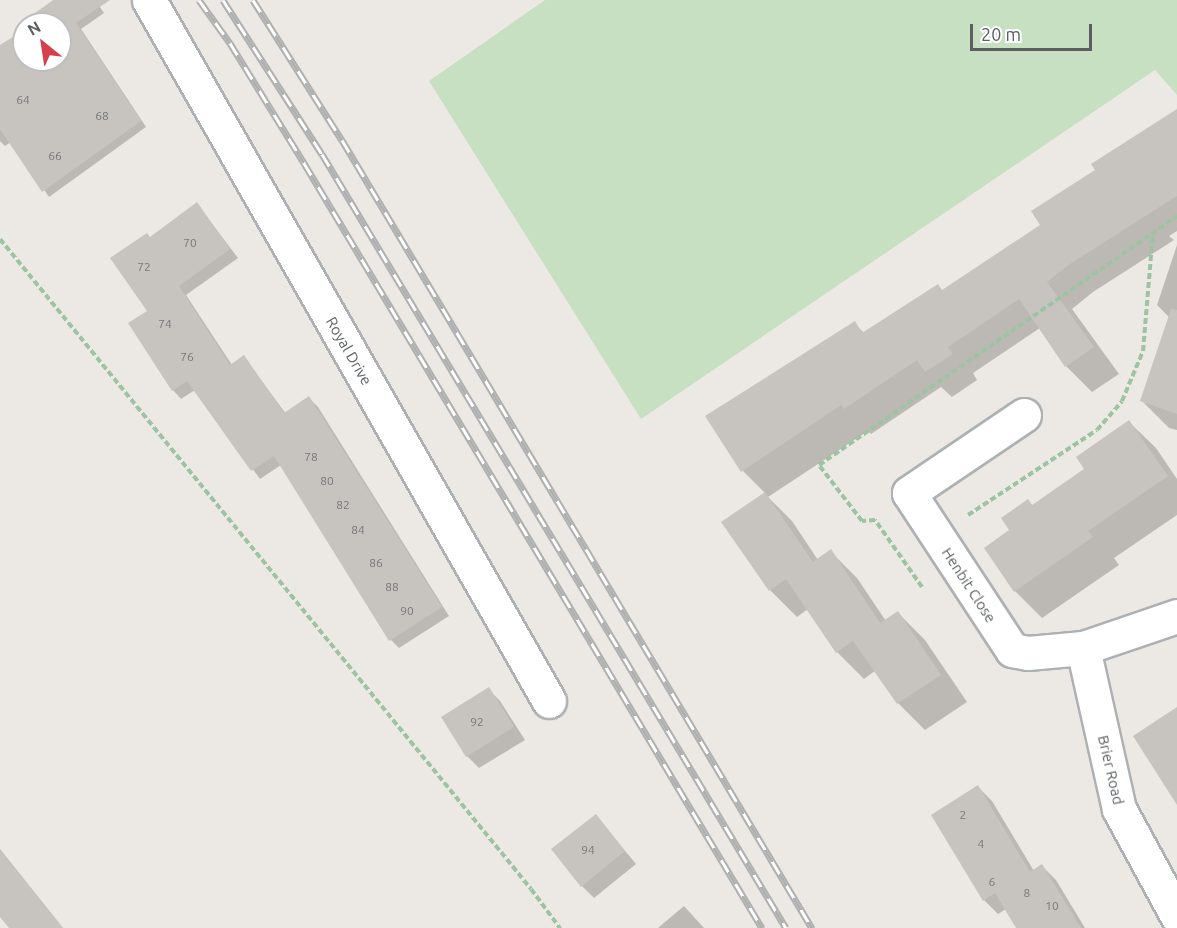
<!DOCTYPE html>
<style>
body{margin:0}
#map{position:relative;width:1177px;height:928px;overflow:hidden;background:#ece8e3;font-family:Ubuntu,sans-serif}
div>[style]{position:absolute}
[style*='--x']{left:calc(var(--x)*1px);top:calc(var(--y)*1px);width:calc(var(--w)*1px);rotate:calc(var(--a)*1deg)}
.green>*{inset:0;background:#c7e0c2}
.shadow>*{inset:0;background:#0003}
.building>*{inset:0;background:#c7c3bf}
.path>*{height:4px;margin-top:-2px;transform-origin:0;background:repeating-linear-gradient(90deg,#9ec3a2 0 6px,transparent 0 9px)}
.roads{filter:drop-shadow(2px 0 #aeb1b4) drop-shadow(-2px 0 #aeb1b4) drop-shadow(0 2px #aeb1b4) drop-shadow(0 -2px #aeb1b4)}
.minor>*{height:33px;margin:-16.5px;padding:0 16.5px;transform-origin:16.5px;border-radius:16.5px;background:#fff}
.rail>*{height:7px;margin-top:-3.5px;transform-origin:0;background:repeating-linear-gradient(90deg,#fff 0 14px,#afb0b0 0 28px);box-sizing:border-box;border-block:2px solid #afb0b0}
span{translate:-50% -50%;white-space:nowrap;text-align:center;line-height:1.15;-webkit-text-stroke:4.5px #fff;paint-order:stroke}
.number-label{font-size:12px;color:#767879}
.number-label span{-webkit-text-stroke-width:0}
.street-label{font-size:15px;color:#5b5f62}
.north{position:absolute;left:12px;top:12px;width:60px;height:60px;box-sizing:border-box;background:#fff;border:2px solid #bdbfc0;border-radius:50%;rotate:330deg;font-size:16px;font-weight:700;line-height:24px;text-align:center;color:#5b5f62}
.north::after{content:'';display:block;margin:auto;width:21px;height:27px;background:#d3414d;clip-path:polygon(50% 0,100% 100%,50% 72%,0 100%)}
.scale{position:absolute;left:970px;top:24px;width:122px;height:27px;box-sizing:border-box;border:3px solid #5b5f62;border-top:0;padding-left:8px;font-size:18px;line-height:21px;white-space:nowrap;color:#5b5f62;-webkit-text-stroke:4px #fff;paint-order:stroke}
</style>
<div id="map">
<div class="green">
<i style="clip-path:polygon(545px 0,1177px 0,1177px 95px,1155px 70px,641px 419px,429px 81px)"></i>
</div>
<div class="shadow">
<i style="clip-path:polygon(56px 0,95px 0,104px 13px,81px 29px,146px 127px,49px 197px,11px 142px,5px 146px,0 141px,0 47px,24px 31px,24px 60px,60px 60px,60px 24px,36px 24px)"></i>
<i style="clip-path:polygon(1177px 127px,1177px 231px,1169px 236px,1174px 240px,1093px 292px,1072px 309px,1119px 374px,1092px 392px,1066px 366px,1040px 328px,973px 373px,977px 380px,952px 397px,941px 387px,871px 434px,868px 431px,768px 497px,792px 521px,818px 560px,830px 551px,857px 578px,886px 621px,898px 613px,925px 640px,967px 702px,925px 730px,898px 703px,876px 670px,864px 679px,837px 652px,808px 609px,797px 617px,770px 590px,766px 494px,743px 471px,854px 323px,865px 334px,943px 291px,1042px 226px)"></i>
<i style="clip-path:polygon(197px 204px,238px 258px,186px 295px,232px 365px,244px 357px,286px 414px,309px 398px,318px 407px,449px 616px,399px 648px,391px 640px,281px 465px,260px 479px,195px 390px,181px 399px,173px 390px,150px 311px,150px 238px)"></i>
<i style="clip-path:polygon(1177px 245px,1177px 430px,1169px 428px,1142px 401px,1170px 318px,1157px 305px)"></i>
<i style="clip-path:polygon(1129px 422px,1156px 448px,1177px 479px,1177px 515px,1114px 558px,1119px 565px,1042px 618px,1015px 591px,1012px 531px,1028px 501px,1033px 506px,1086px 469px)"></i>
<i style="clip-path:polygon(488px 689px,500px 701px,525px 740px,479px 768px,467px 756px,443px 718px)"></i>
<i style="clip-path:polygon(978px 787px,992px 801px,1034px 871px,1042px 866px,1056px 880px,1085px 928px,1018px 928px,1006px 909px,998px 914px,984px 900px)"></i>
<i style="clip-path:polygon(596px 816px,636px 864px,594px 898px,582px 886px)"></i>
<i style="clip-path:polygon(0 849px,63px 928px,11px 928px,0 914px)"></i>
<i style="clip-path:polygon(684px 906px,704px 928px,658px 928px)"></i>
</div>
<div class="building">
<i style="clip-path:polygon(53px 0,110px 0,76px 23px,141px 121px,42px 192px,0 129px,0 45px,24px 30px,24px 60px,60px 60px,60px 24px,33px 24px,35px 22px,31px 16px)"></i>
<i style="clip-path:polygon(1177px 109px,1177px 196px,1067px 266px,1047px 282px,1094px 347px,1065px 367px,1019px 299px,948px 347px,953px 354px,925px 372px,917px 360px,844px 409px,841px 405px,741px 472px,705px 416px,855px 321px,862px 333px,938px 284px,942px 290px,1040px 225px,1031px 211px,1095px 170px,1091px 164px)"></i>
<i style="clip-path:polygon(197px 202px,230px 249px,179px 286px,230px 365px,244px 355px,284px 413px,309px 396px,442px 607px,389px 641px,274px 456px,251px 471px,187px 381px,172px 391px,128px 323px,147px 311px,110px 258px,147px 233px,150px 237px)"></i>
<i style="clip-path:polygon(1171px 309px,1177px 310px,1177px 414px,1140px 401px)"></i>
<i style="clip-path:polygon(1129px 420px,1168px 476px,1088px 531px,1093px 537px,1014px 592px,984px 548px,1009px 530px,1001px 518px,1028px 499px,1032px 505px,1084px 469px,1076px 457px)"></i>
<i style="clip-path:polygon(765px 492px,813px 562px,831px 549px,880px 623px,898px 611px,941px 675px,897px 704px,853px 641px,836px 653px,786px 579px,769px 591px,721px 522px)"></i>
<i style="clip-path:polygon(489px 687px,514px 727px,466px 757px,441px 717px)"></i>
<i style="clip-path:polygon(1177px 707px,1177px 805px,1133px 736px)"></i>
<i style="clip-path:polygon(978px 785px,1030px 872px,1042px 864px,1081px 928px,1016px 928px,995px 893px,983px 901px,931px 815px)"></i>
<i style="clip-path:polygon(596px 814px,625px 851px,581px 887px,551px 849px)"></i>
<i style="clip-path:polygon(0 850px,63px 928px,9px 928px,0 917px)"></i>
</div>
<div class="path">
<i style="--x:0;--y:239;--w:839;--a:50.75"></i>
<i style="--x:531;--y:889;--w:49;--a:53.4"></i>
<i style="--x:968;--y:515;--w:154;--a:-33.4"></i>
<i style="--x:1097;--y:430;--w:38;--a:-49"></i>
<i style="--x:1122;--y:401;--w:54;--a:-67.2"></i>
<i style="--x:1143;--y:351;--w:118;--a:-85.2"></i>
<i style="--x:922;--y:587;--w:82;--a:-125"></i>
<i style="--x:875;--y:520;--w:13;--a:176"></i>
<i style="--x:862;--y:521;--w:71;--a:-127.5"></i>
<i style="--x:819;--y:465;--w:436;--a:-34.8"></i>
</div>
<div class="roads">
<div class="minor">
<i style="--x:149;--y:0;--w:807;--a:60.29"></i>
<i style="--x:1024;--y:415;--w:139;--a:145.9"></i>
<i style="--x:909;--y:493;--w:188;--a:56.7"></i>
<i style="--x:1012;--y:650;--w:16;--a:11"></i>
<i style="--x:1028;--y:653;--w:55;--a:-5.2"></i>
<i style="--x:1083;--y:648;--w:99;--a:-18.8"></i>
<i style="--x:1083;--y:648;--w:165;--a:77.4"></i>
<i style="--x:1119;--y:809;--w:122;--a:61.5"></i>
</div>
</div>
<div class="rail">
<i style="--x:199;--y:0;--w:53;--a:54.2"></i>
<i style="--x:230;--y:43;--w:141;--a:58.3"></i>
<i style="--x:304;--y:163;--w:892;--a:59.09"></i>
<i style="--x:223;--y:0;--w:183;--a:57.3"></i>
<i style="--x:322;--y:154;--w:902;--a:59.06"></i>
<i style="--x:253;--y:0;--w:166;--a:57.6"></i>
<i style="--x:342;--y:140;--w:918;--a:59.19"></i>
</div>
<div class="number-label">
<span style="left:23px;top:100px">64</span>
<span style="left:102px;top:116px">68</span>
<span style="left:55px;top:156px">66</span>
<span style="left:190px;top:243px">70</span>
<span style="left:144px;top:267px">72</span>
<span style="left:165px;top:324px">74</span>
<span style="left:187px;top:357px">76</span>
<span style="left:311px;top:457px">78</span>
<span style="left:327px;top:481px">80</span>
<span style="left:343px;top:505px">82</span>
<span style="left:358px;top:530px">84</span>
<span style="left:376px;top:563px">86</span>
<span style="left:392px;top:587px">88</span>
<span style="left:407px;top:611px">90</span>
<span style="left:477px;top:722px">92</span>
<span style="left:963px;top:815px">2</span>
<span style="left:981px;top:844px">4</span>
<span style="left:588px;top:850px">94</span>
<span style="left:992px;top:882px">6</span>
<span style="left:1027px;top:893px">8</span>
<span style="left:1052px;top:906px">10</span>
</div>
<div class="street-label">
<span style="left:349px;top:351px;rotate:60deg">Royal Drive</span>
<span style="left:969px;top:585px;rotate:57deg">Henbit Close</span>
<span style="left:1111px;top:770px;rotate:77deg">Brier Road</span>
</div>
<div class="north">N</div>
<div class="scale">20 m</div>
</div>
